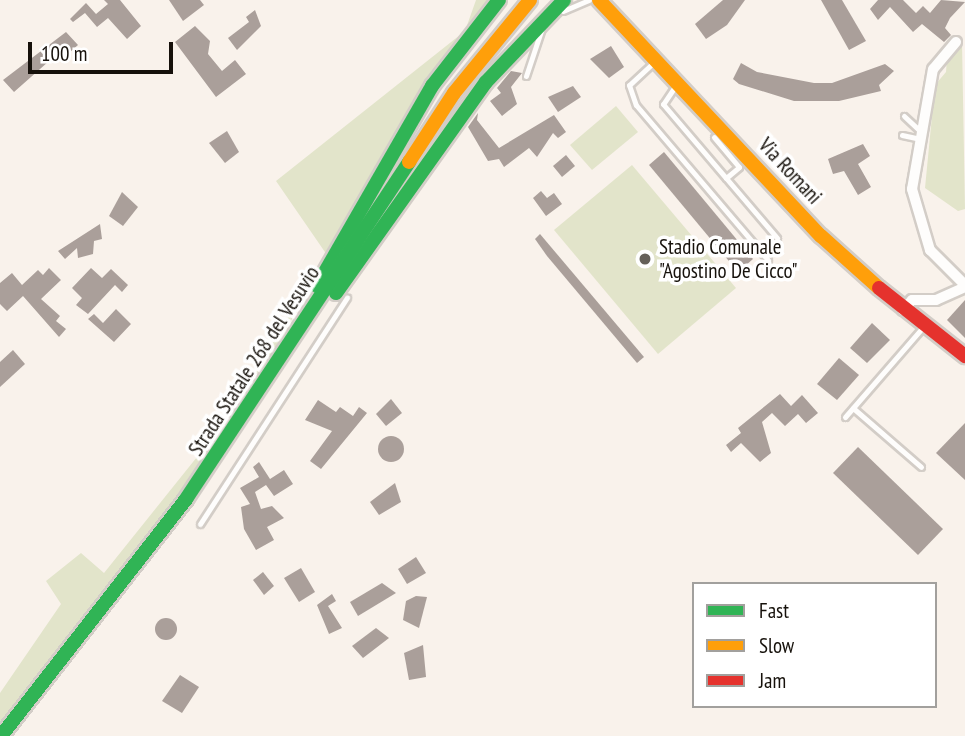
<!DOCTYPE html>
<style>
body{margin:0}
#map{position:relative;width:965px;height:736px;overflow:hidden;background:#f9f2eb;font-family:"PT Sans Narrow",sans-serif}
div>[style]{position:absolute}
[style*='--x']{left:calc(var(--x)*1px);top:calc(var(--y)*1px);width:calc(var(--w)*1px);rotate:calc(var(--a)*1deg)}
.green>*{inset:0;background:#e2e4ca}
.building>*{inset:0;background:#aa9f9a}
.round{border-radius:50%}
.roads{filter:drop-shadow(2px 0 #d3cdc7) drop-shadow(-2px 0 #d3cdc7) drop-shadow(0 2px #d3cdc7) drop-shadow(0 -2px #d3cdc7)}
.lane>*{height:5px;margin:-2.5px;padding:0 2.5px;transform-origin:2.5px;border-radius:2.5px;background:#fefdfc}
.street>*{height:10px;margin:-5px;padding:0 5px;transform-origin:5px;border-radius:5px;background:#fefdfc}
.fast>*{height:14px;margin:-7px;padding:0 7px;transform-origin:7px;border-radius:7px;background:#30b455}
.slow>*{height:14px;margin:-7px;padding:0 7px;transform-origin:7px;border-radius:7px;background:#ff9f0a}
.jam>*{height:14px;margin:-7px;padding:0 7px;transform-origin:7px;border-radius:7px;background:#e5322d}
.dots>*{width:19px;height:19px;translate:-50% -50%;box-sizing:border-box;border:4px solid #fff;border-radius:50%}
span{translate:-50% -50%;white-space:nowrap;text-align:center;line-height:1.15;-webkit-text-stroke:7px #fff;paint-order:stroke}
.street-label{font-size:21px;color:#16110b}
.poi-label{font-size:21px;color:#16110b}
.left{translate:0 -50%;text-align:left}
.legend{position:absolute;left:692px;top:582px;width:245px;height:126px;box-sizing:border-box;background:#fff;border:2px solid #a2a09d;margin:0;padding:9px 12px;list-style:none;font-size:21px;color:#16110b}
.legend li{display:flex;align-items:center;gap:14px;height:35px}
.legend b{width:35px;border:2px solid #a2a09d}
.scale{position:absolute;left:28px;top:42px;width:145px;height:32px;box-sizing:border-box;border:4px solid #16110b;border-top:0;padding-left:9px;font-size:21px;line-height:24px;white-space:nowrap;color:#16110b;-webkit-text-stroke:5px #fff;paint-order:stroke}
</style>
<div id="map">
<div class="green">
<i style="clip-path:polygon(476px 0,492px 0,327px 255px,276px 181px,465px 31px)"></i>
<i style="clip-path:polygon(962px 42px,965px 209px,958px 211px,925px 188px,935px 85px,946px 72px,947px 58px)"></i>
<i style="clip-path:polygon(616px 106px,638px 132px,592px 170px,570px 145px)"></i>
<i style="clip-path:polygon(632px 165px,736px 288px,658px 354px,554px 230px)"></i>
<i style="clip-path:polygon(323px 263px,251px 393px,166px 515px,0 726px,0 693px,61px 604px,46px 581px,81px 553px,104px 573px,213px 437px)"></i>
</div>
<div class="building">
<i style="clip-path:polygon(104px 0,120px 0,141px 26px,127px 39px,108px 18px,97px 27px,85px 13px,73px 22px,70px 19px,86px 3px,96px 14px,108px 4px)"></i>
<i style="clip-path:polygon(169px 0,200px 0,204px 5px,183px 21px)"></i>
<i style="clip-path:polygon(723px 0,745px 0,727px 25px,706px 39px,695px 24px)"></i>
<i style="clip-path:polygon(821px 0,842px 0,866px 41px,849px 50px)"></i>
<i style="clip-path:polygon(878px 0,903px 0,916px 13px,923px 6px,930px 13px,941px 0,965px 2px,950px 18px,945px 28px,951px 35px,944px 42px,922px 24px,913px 32px,890px 7px,878px 20px,870px 9px)"></i>
<i style="clip-path:polygon(255px 10px,261px 26px,237px 50px,228px 38px,249px 22px,246px 17px)"></i>
<i style="clip-path:polygon(195px 26px,210px 41px,208px 54px,222px 71px,235px 60px,246px 74px,216px 97px,175px 42px)"></i>
<i style="clip-path:polygon(66px 32px,78px 45px,62px 59px,57px 54px,14px 92px,3px 80px)"></i>
<i style="clip-path:polygon(611px 46px,624px 67px,609px 78px,590px 59px)"></i>
<i style="clip-path:polygon(741px 63px,757px 72px,814px 83px,832px 83px,885px 64px,894px 71px,879px 85px,881px 91px,839px 101px,794px 101px,739px 84px,733px 79px)"></i>
<i style="clip-path:polygon(511px 71px,522px 73px,511px 87px,517px 104px,502px 116px,490px 101px,501px 93px,497px 88px)"></i>
<i style="clip-path:polygon(573px 86px,581px 97px,558px 112px,548px 97px)"></i>
<i style="clip-path:polygon(478px 113px,477px 120px,499px 148px,554px 115px,566px 132px,558px 138px,553px 133px,537px 157px,529px 148px,504px 167px,499px 159px,488px 161px,468px 127px)"></i>
<i style="clip-path:polygon(227px 131px,239px 152px,225px 163px,209px 143px)"></i>
<i style="clip-path:polygon(863px 144px,870px 156px,858px 164px,871px 187px,858px 195px,844px 171px,833px 174px,828px 159px)"></i>
<i style="clip-path:polygon(664px 152px,753px 259px,738px 272px,649px 165px)"></i>
<i style="clip-path:polygon(566px 155px,575px 166px,562px 177px,553px 166px)"></i>
<i style="clip-path:polygon(541px 191px,547px 198px,554px 193px,562px 204px,546px 216px,533px 198px)"></i>
<i style="clip-path:polygon(122px 192px,138px 207px,123px 226px,109px 216px)"></i>
<i style="clip-path:polygon(100px 224px,102px 239px,94px 241px,93px 254px,78px 258px,77px 248px,65px 259px,58px 251px)"></i>
<i style="clip-path:polygon(540px 234px,644px 357px,637px 363px,547px 256px,535px 239px)"></i>
<i style="clip-path:polygon(49px 268px,61px 280px,41px 299px,60px 316px,56px 321px,66px 329px,59px 337px,23px 296px,7px 311px,0 304px,0 283px,12px 273px,22px 285px,38px 270px,43px 275px)"></i>
<i style="clip-path:polygon(91px 268px,102px 278px,111px 269px,128px 285px,122px 292px,115px 285px,88px 314px,76px 305px,82px 298px,72px 288px)"></i>
<i style="clip-path:polygon(965px 300px,965px 338px,947px 320px)"></i>
<i style="clip-path:polygon(116px 309px,131px 324px,114px 342px,88px 319px,94px 314px,103px 323px)"></i>
<i style="clip-path:polygon(872px 323px,890px 340px,867px 363px,850px 348px)"></i>
<i style="clip-path:polygon(13px 350px,25px 364px,0 387px,0 362px)"></i>
<i style="clip-path:polygon(839px 358px,859px 375px,837px 400px,817px 384px)"></i>
<i style="clip-path:polygon(780px 394px,791px 406px,802px 395px,818px 413px,806px 423px,798px 414px,785px 426px,772px 413px,762px 422px,771px 453px,760px 462px,741px 443px,731px 452px,726px 445px,741px 433px,738px 428px)"></i>
<i style="clip-path:polygon(391px 399px,402px 413px,386px 426px,376px 414px)"></i>
<i style="clip-path:polygon(318px 400px,336px 412px,340px 407px,353px 416px,359px 407px,367px 413px,321px 469px,310px 461px,332px 431px,305px 420px)"></i>
<i style="clip-path:polygon(965px 423px,965px 480px,936px 453px)"></i>
<i class="round" style="left:378px;top:436px;width:26px;height:26px"></i>
<i style="clip-path:polygon(858px 447px,943px 529px,918px 555px,833px 473px)"></i>
<i style="clip-path:polygon(259px 462px,270px 479px,284px 470px,293px 484px,274px 496px,266px 485px,255px 492px,261px 509px,272px 506px,284px 518px,267px 527px,274px 540px,256px 550px,244px 529px,241px 507px,250px 504px,240px 488px,259px 477px,253px 467px)"></i>
<i style="clip-path:polygon(395px 483px,401px 502px,379px 515px,370px 502px)"></i>
<i style="clip-path:polygon(416px 557px,426px 573px,407px 584px,398px 569px)"></i>
<i style="clip-path:polygon(301px 568px,315px 592px,299px 602px,284px 578px)"></i>
<i style="clip-path:polygon(263px 572px,274px 586px,264px 595px,253px 580px)"></i>
<i style="clip-path:polygon(382px 583px,396px 593px,358px 616px,350px 602px)"></i>
<i style="clip-path:polygon(332px 594px,336px 601px,328px 606px,342px 628px,329px 634px,317px 605px)"></i>
<i style="clip-path:polygon(416px 596px,427px 597px,419px 628px,403px 620px,406px 601px)"></i>
<i class="round" style="left:155px;top:618px;width:22px;height:22px"></i>
<i style="clip-path:polygon(376px 628px,389px 638px,363px 658px,352px 646px)"></i>
<i style="clip-path:polygon(423px 645px,426px 677px,409px 680px,404px 653px)"></i>
<i style="clip-path:polygon(180px 675px,199px 687px,182px 713px,162px 701px)"></i>
</div>
<div class="roads">
<div class="lane">
<i style="--x:563;--y:11;--w:28;--a:-23"></i>
<i style="--x:654;--y:62;--w:34;--a:137"></i>
<i style="--x:629;--y:85;--w:21;--a:71"></i>
<i style="--x:636;--y:105;--w:204;--a:49.6"></i>
<i style="--x:526;--y:76;--w:51;--a:-71.6"></i>
<i style="--x:676;--y:85;--w:23;--a:124"></i>
<i style="--x:663;--y:104;--w:97;--a:49.6"></i>
<i style="--x:726;--y:178;--w:17;--a:-40"></i>
<i style="--x:739;--y:167;--w:39;--a:-130"></i>
<i style="--x:904;--y:116;--w:23;--a:43"></i>
<i style="--x:902;--y:135;--w:19;--a:12"></i>
<i style="--x:726;--y:178;--w:79;--a:49.6"></i>
<i style="--x:853;--y:408;--w:90;--a:40.9"></i>
<i style="--x:845;--y:417;--w:119;--a:-49.1"></i>
<i style="--x:200;--y:524;--w:270;--a:-57"></i>
</div>
<div class="street">
<i style="--x:956;--y:42;--w:35;--a:130"></i>
<i style="--x:933;--y:69;--w:122;--a:99.9"></i>
<i style="--x:912;--y:189;--w:64;--a:73.6"></i>
<i style="--x:930;--y:250;--w:49;--a:45"></i>
<i style="--x:903;--y:310;--w:13;--a:-48"></i>
<i style="--x:912;--y:300;--w:24;--a:0"></i>
<i style="--x:936;--y:300;--w:32;--a:-24"></i>
</div>
<div class="fast">
<i style="--x:317;--y:286;--w:231;--a:-60.1"></i>
<i style="--x:432;--y:86;--w:109;--a:-52.1"></i>
<i style="--x:336;--y:293;--w:259;--a:-54.6"></i>
<i style="--x:486;--y:82;--w:113;--a:-46.4"></i>
<i style="--x:1;--y:736;--w:301;--a:-52"></i>
<i style="--x:186;--y:499;--w:404;--a:-56.5"></i>
</div>
<div class="slow">
<i style="--x:599;--y:0;--w:324;--a:46.8"></i>
<i style="--x:821;--y:236;--w:78;--a:41.9"></i>
<i style="--x:409;--y:162;--w:82;--a:-56.9"></i>
<i style="--x:454;--y:93;--w:120;--a:-50.7"></i>
</div>
<div class="jam">
<i style="--x:879;--y:288;--w:110;--a:38.3"></i>
</div>
</div>
<div class="dots">
<i style="left:645px;top:259px;background:#656059"></i>
</div>
<div class="street-label">
<span style="left:790px;top:171px;rotate:47deg">Via Romani</span>
<span style="left:254px;top:361px;rotate:-57deg">Strada Statale 268 del Vesuvio</span>
</div>
<div class="poi-label">
<span class="left" style="left:659px;top:259px">Stadio Comunale<br>"Agostino De Cicco"</span>
</div>
<ul class="legend">
<li><b style="height:9px;background:#30b455"></b>Fast</li>
<li><b style="height:9px;background:#ff9f0a"></b>Slow</li>
<li><b style="height:9px;background:#e5322d"></b>Jam</li>
</ul>
<div class="scale">100 m</div>
</div>
